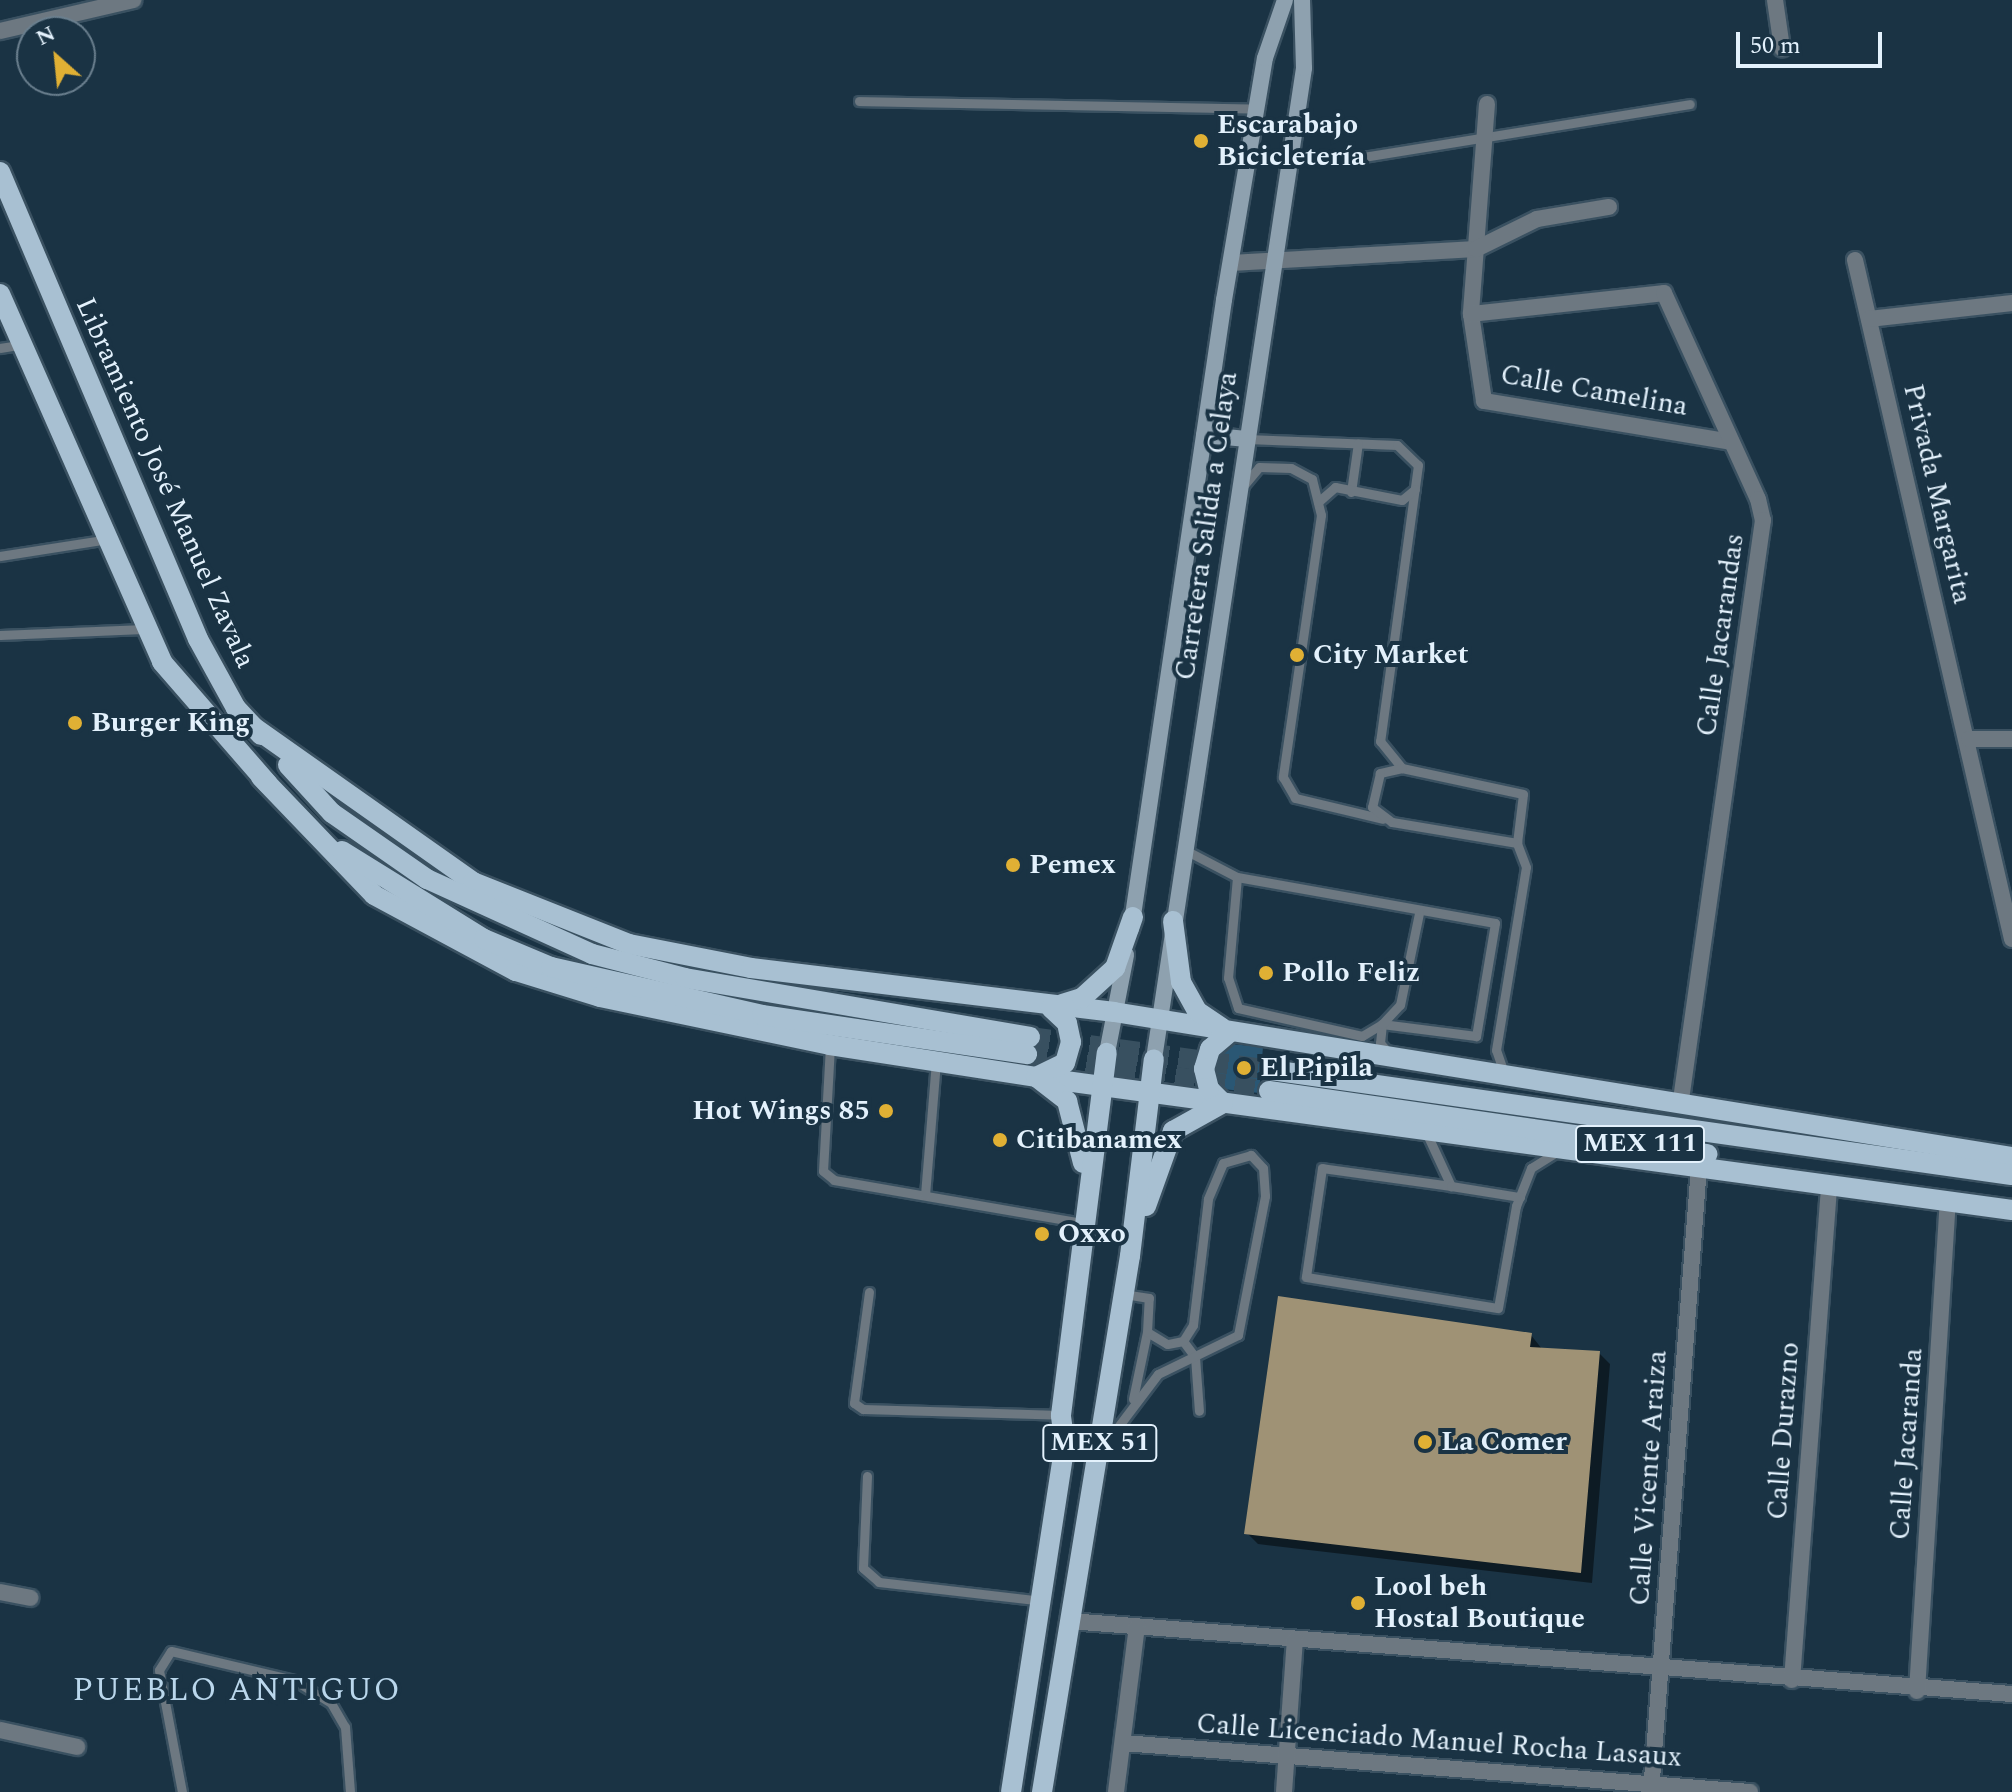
<!DOCTYPE html>
<meta charset="utf-8">
<style>
body{margin:0}
#map{position:relative;width:2012px;height:1792px;overflow:hidden;background:#1a3344;font-family:Spectral,serif}
div>[style]{position:absolute}
[style*='--x']{left:calc(var(--x)*1px);top:calc(var(--y)*1px);width:calc(var(--w)*1px);rotate:calc(var(--a)*1deg)}
.green>*{inset:0;background:#2a5774}
.shadow>*{inset:0;background:#0007}
.building>*{inset:0;background:#9f9275}
.primary-tunnel>*{height:20px;margin-top:-10px;transform-origin:0;background:repeating-linear-gradient(90deg,#385060 0 20px,transparent 0 30px)}
.roads{filter:drop-shadow(2px 0 #3a5161) drop-shadow(-2px 0 #3a5161) drop-shadow(0 2px #3a5161) drop-shadow(0 -2px #3a5161)}
.lane>*{height:9px;margin:-4.5px;padding:0 4.5px;transform-origin:4.5px;border-radius:4.5px;background:#6d7881}
.street>*{height:16px;margin:-8px;padding:0 8px;transform-origin:8px;border-radius:8px;background:#6d7881}
.secondary>*{height:16px;margin:-8px;padding:0 8px;transform-origin:8px;border-radius:8px;background:#8ea1af}
.primary>*{height:20px;margin:-10px;padding:0 10px;transform-origin:10px;border-radius:10px;background:#a8c0d2}
.dots>*{width:22px;height:22px;translate:-50% -50%;box-sizing:border-box;border:4px solid #1a3344;border-radius:50%}
span{translate:-50% -50%;white-space:nowrap;text-align:center;line-height:1.15;-webkit-text-stroke:8px #1a3344;paint-order:stroke}
.shield-label span{padding:2px 6px;background:#1a3344;border:2px solid;border-radius:6px;-webkit-text-stroke-width:0}
.shield-label{font-size:26px;color:#e3f1fc;font-weight:700}
.poi-label{font-size:28px;color:#e3f1fc;font-weight:700}
.left{translate:0 -50%;text-align:left}
.right{translate:-100% -50%;text-align:right}
.street-label{font-size:28px;color:#e3f1fc}
.quarter-label{font-size:32px;color:#bad7ec;letter-spacing:2px}
.north{position:absolute;left:16px;top:16px;width:80px;height:80px;box-sizing:border-box;background:#1a3344;border:2px solid #6a7f8e;border-radius:50%;rotate:333deg;font-size:22px;font-weight:700;line-height:32px;text-align:center;color:#e3f1fc}
.north::after{content:'';display:block;margin:auto;width:28px;height:36px;background:#e0b034;clip-path:polygon(50% 0,100% 100%,50% 72%,0 100%)}
.scale{position:absolute;left:1736px;top:32px;width:146px;height:36px;box-sizing:border-box;border:4px solid #e3f1fc;border-top:0;padding-left:10px;font-size:24px;line-height:28px;white-space:nowrap;color:#e3f1fc;-webkit-text-stroke:6px #1a3344;paint-order:stroke}
</style>
<div id="map">
<div class="green">
<i style="clip-path:polygon(1230px 1044px,1263px 1047px,1259px 1093px,1223px 1089px,1212px 1071px)"></i>
</div>
<div class="shadow">
<i style="clip-path:polygon(1531px 1335px,1542px 1349px,1599px 1353px,1610px 1364px,1592px 1583px,1258px 1544px,1247px 1533px)"></i>
</div>
<div class="building">
<i style="clip-path:polygon(1278px 1296px,1532px 1333px,1530px 1347px,1600px 1351px,1581px 1573px,1244px 1534px)"></i>
</div>
<div class="primary-tunnel">
<i style="--x:1030;--y:1037;--w:243;--a:7.8"></i>
<i style="--x:1027;--y:1054;--w:245;--a:8.7"></i>
</div>
<div class="roads">
<div class="lane">
<i style="--x:859;--y:101;--w:399;--a:1.1"></i>
<i style="--x:1363;--y:157;--w:331;--a:-9.2"></i>
<i style="--x:0;--y:348;--w:20;--a:-9"></i>
<i style="--x:1247;--y:439;--w:150;--a:2.3"></i>
<i style="--x:1397;--y:445;--w:29;--a:44"></i>
<i style="--x:1418;--y:465;--w:279;--a:97.8"></i>
<i style="--x:1380;--y:741;--w:35;--a:51"></i>
<i style="--x:1244;--y:485;--w:23;--a:-50"></i>
<i style="--x:1259;--y:467;--w:32;--a:2"></i>
<i style="--x:1291;--y:468;--w:24;--a:28"></i>
<i style="--x:1312;--y:479;--w:37;--a:76"></i>
<i style="--x:1321;--y:515;--w:265;--a:98.3"></i>
<i style="--x:1283;--y:777;--w:24;--a:60"></i>
<i style="--x:1295;--y:798;--w:90;--a:13.4"></i>
<i style="--x:1351;--y:492;--w:49;--a:-81.9"></i>
<i style="--x:1318;--y:502;--w:23;--a:-41"></i>
<i style="--x:1335;--y:487;--w:68;--a:11"></i>
<i style="--x:1402;--y:500;--w:17;--a:-40"></i>
<i style="--x:0;--y:556;--w:103;--a:-8.9"></i>
<i style="--x:0;--y:635;--w:144;--a:-2.4"></i>
<i style="--x:1185;--y:850;--w:59;--a:27.4"></i>
<i style="--x:1237;--y:877;--w:262;--a:10.1"></i>
<i style="--x:1495;--y:923;--w:115;--a:99.5"></i>
<i style="--x:1476;--y:1036;--w:95;--a:-172.7"></i>
<i style="--x:1382;--y:1024;--w:23;--a:149"></i>
<i style="--x:1362;--y:1036;--w:127;--a:-167.3"></i>
<i style="--x:1238;--y:1008;--w:32;--a:-108"></i>
<i style="--x:1228;--y:978;--w:101;--a:-84.9"></i>
<i style="--x:830;--y:1046;--w:125;--a:93.2"></i>
<i style="--x:823;--y:1171;--w:14;--a:39"></i>
<i style="--x:834;--y:1180;--w:253;--a:9.8"></i>
<i style="--x:1388;--y:1052;--w:12;--a:-132"></i>
<i style="--x:1380;--y:1043;--w:19;--a:-84"></i>
<i style="--x:1382;--y:1024;--w:26;--a:-47"></i>
<i style="--x:1400;--y:1005;--w:94;--a:-78.3"></i>
<i style="--x:1504;--y:1073;--w:24;--a:-109"></i>
<i style="--x:1496;--y:1050;--w:185;--a:-80.7"></i>
<i style="--x:1526;--y:867;--w:26;--a:-111"></i>
<i style="--x:1517;--y:843;--w:49;--a:-83"></i>
<i style="--x:1523;--y:794;--w:124;--a:-167.9"></i>
<i style="--x:1402;--y:768;--w:23;--a:167"></i>
<i style="--x:1380;--y:773;--w:35;--a:103"></i>
<i style="--x:1372;--y:807;--w:25;--a:37"></i>
<i style="--x:1392;--y:822;--w:127;--a:9.5"></i>
<i style="--x:1426;--y:1132;--w:60;--a:65.2"></i>
<i style="--x:1451;--y:1186;--w:130;--a:-172.1"></i>
<i style="--x:1322;--y:1168;--w:110;--a:98.4"></i>
<i style="--x:1306;--y:1277;--w:194;--a:9.2"></i>
<i style="--x:1498;--y:1308;--w:104;--a:-80"></i>
<i style="--x:1516;--y:1206;--w:41;--a:-68.5"></i>
<i style="--x:1531;--y:1168;--w:32;--a:-32"></i>
<i style="--x:1451;--y:1186;--w:70;--a:9.1"></i>
<i style="--x:925;--y:1195;--w:135;--a:-85.3"></i>
<i style="--x:869;--y:1292;--w:112;--a:97.7"></i>
<i style="--x:854;--y:1403;--w:11;--a:34"></i>
<i style="--x:863;--y:1409;--w:198;--a:1.7"></i>
<i style="--x:1183;--y:1341;--w:20;--a:53"></i>
<i style="--x:1195;--y:1357;--w:54;--a:85.8"></i>
<i style="--x:1133;--y:1399;--w:68;--a:-78.2"></i>
<i style="--x:1065;--y:1445;--w:35;--a:12"></i>
<i style="--x:1099;--y:1452;--w:98;--a:-52.9"></i>
<i style="--x:1158;--y:1374;--w:89;--a:-26"></i>
<i style="--x:1238;--y:1335;--w:142;--a:-79"></i>
<i style="--x:1265;--y:1196;--w:28;--a:-94"></i>
<i style="--x:1263;--y:1168;--w:18;--a:-133"></i>
<i style="--x:1251;--y:1155;--w:29;--a:164"></i>
<i style="--x:1223;--y:1163;--w:39;--a:113"></i>
<i style="--x:1208;--y:1199;--w:127;--a:96.8"></i>
<i style="--x:1193;--y:1325;--w:19;--a:122"></i>
<i style="--x:1183;--y:1341;--w:16;--a:169"></i>
<i style="--x:1167;--y:1344;--w:23;--a:-149"></i>
<i style="--x:1147;--y:1332;--w:34;--a:-87"></i>
<i style="--x:1149;--y:1298;--w:25;--a:-171"></i>
<i style="--x:867;--y:1476;--w:92;--a:92.5"></i>
<i style="--x:863;--y:1568;--w:21;--a:41"></i>
<i style="--x:879;--y:1582;--w:164;--a:6.6"></i>
<i style="--x:182;--y:1792;--w:124;--a:-100.7"></i>
<i style="--x:159;--y:1670;--w:22;--a:-58"></i>
<i style="--x:171;--y:1651;--w:126;--a:13.3"></i>
<i style="--x:294;--y:1680;--w:44;--a:31.9"></i>
<i style="--x:331;--y:1703;--w:28;--a:60"></i>
<i style="--x:345;--y:1727;--w:65;--a:85.6"></i>
</div>
<div class="street">
<i style="--x:1775;--y:0;--w:49;--a:81.7"></i>
<i style="--x:0;--y:31;--w:137;--a:-13.1"></i>
<i style="--x:1487;--y:104;--w:211;--a:94.4"></i>
<i style="--x:1471;--y:314;--w:88;--a:81.5"></i>
<i style="--x:1484;--y:401;--w:250;--a:9.4"></i>
<i style="--x:1855;--y:260;--w:697;--a:76.98"></i>
<i style="--x:1231;--y:263;--w:245;--a:-3.3"></i>
<i style="--x:1476;--y:249;--w:68;--a:-26.2"></i>
<i style="--x:1537;--y:219;--w:73;--a:-9.5"></i>
<i style="--x:1471;--y:314;--w:194;--a:-6.2"></i>
<i style="--x:1664;--y:293;--w:226;--a:65.5"></i>
<i style="--x:1758;--y:499;--w:22;--a:77"></i>
<i style="--x:1763;--y:520;--w:586;--a:98.05"></i>
<i style="--x:1869;--y:319;--w:144;--a:-6.4"></i>
<i style="--x:1969;--y:739;--w:43;--a:0"></i>
<i style="--x:0;--y:1592;--w:31;--a:11"></i>
<i style="--x:1069;--y:1621;--w:946;--a:4.43"></i>
<i style="--x:1792;--y:1680;--w:496;--a:-85.7"></i>
<i style="--x:1917;--y:1691;--w:491;--a:-86.4"></i>
<i style="--x:0;--y:1730;--w:79;--a:12.4"></i>
<i style="--x:1123;--y:1743;--w:629;--a:4.47"></i>
<i style="--x:1116;--y:1792;--w:167;--a:-82.8"></i>
<i style="--x:1284;--y:1792;--w:153;--a:-85.9"></i>
<i style="--x:1651;--y:1792;--w:627;--a:-85.61"></i>
</div>
<div class="secondary">
<i style="--x:1204;--y:435;--w:43;--a:5.3"></i>
<i style="--x:1131;--y:929;--w:636;--a:-81.59"></i>
<i style="--x:1224;--y:300;--w:245;--a:-80.4"></i>
<i style="--x:1265;--y:58;--w:61;--a:-71"></i>
<i style="--x:1107;--y:1053;--w:100;--a:-79"></i>
<i style="--x:1154;--y:1059;--w:1002;--a:-81.39"></i>
<i style="--x:1304;--y:68;--w:68;--a:-91.7"></i>
</div>
<div class="primary">
<i style="--x:0;--y:172;--w:507;--a:67.02"></i>
<i style="--x:198;--y:639;--w:79;--a:61.2"></i>
<i style="--x:236;--y:708;--w:37;--a:47"></i>
<i style="--x:0;--y:294;--w:402;--a:66.2"></i>
<i style="--x:162;--y:662;--w:162;--a:49"></i>
<i style="--x:252;--y:726;--w:271;--a:35.2"></i>
<i style="--x:473;--y:882;--w:168;--a:21.7"></i>
<i style="--x:629;--y:944;--w:124;--a:11.1"></i>
<i style="--x:751;--y:968;--w:366;--a:6.9"></i>
<i style="--x:1114;--y:1012;--w:910;--a:9.17"></i>
<i style="--x:288;--y:765;--w:65;--a:47.5"></i>
<i style="--x:332;--y:813;--w:116;--a:34.8"></i>
<i style="--x:427;--y:879;--w:181;--a:24.4"></i>
<i style="--x:592;--y:954;--w:96;--a:14.5"></i>
<i style="--x:685;--y:978;--w:350;--a:9.7"></i>
<i style="--x:261;--y:777;--w:163;--a:46.2"></i>
<i style="--x:374;--y:895;--w:161;--a:28.2"></i>
<i style="--x:516;--y:971;--w:88;--a:17.2"></i>
<i style="--x:600;--y:997;--w:235;--a:11.8"></i>
<i style="--x:830;--y:1045;--w:208;--a:8.8"></i>
<i style="--x:1036;--y:1077;--w:985;--a:7.76"></i>
<i style="--x:342;--y:851;--w:167;--a:31.8"></i>
<i style="--x:484;--y:939;--w:73;--a:22.7"></i>
<i style="--x:551;--y:967;--w:216;--a:12.8"></i>
<i style="--x:762;--y:1015;--w:268;--a:8.4"></i>
<i style="--x:1173;--y:921;--w:62;--a:82.5"></i>
<i style="--x:1181;--y:982;--w:33;--a:61"></i>
<i style="--x:1197;--y:1011;--w:30;--a:34"></i>
<i style="--x:1062;--y:1004;--w:21;--a:-17"></i>
<i style="--x:1082;--y:998;--w:45;--a:-42.3"></i>
<i style="--x:1115;--y:968;--w:54;--a:-70.6"></i>
<i style="--x:1271;--y:1070;--w:748;--a:8.07"></i>
<i style="--x:1036;--y:1077;--w:32;--a:-26"></i>
<i style="--x:1065;--y:1063;--w:22;--a:-74"></i>
<i style="--x:1071;--y:1042;--w:19;--a:-102"></i>
<i style="--x:1067;--y:1023;--w:22;--a:-137"></i>
<i style="--x:1039;--y:1079;--w:36;--a:38"></i>
<i style="--x:1067;--y:1101;--w:64;--a:75.5"></i>
<i style="--x:1269;--y:1091;--w:443;--a:8.2"></i>
<i style="--x:1223;--y:1103;--w:20;--a:-135"></i>
<i style="--x:1209;--y:1089;--w:21;--a:-104"></i>
<i style="--x:1204;--y:1069;--w:21;--a:-73"></i>
<i style="--x:1210;--y:1049;--w:25;--a:-40"></i>
<i style="--x:1146;--y:1206;--w:80;--a:-70.2"></i>
<i style="--x:1173;--y:1131;--w:57;--a:-29.2"></i>
<i style="--x:1011;--y:1792;--w:351;--a:-81.2"></i>
<i style="--x:1065;--y:1445;--w:30;--a:-98"></i>
<i style="--x:1061;--y:1415;--w:365;--a:-82.8"></i>
<i style="--x:1042;--y:1792;--w:543;--a:-80.68"></i>
<i style="--x:1130;--y:1256;--w:198;--a:-83.1"></i>
</div>
</div>
<div class="dots">
<i style="left:1201px;top:141px;background:#e0b034"></i>
<i style="left:1297px;top:655px;background:#e0b034"></i>
<i style="left:75px;top:723px;background:#e0b034"></i>
<i style="left:1013px;top:865px;background:#e0b034"></i>
<i style="left:1266px;top:973px;background:#e0b034"></i>
<i style="left:1244px;top:1068px;background:#e0b034"></i>
<i style="left:886px;top:1111px;background:#e0b034"></i>
<i style="left:1000px;top:1140px;background:#e0b034"></i>
<i style="left:1042px;top:1234px;background:#e0b034"></i>
<i style="left:1425px;top:1442px;background:#e0b034"></i>
<i style="left:1358px;top:1603px;background:#e0b034"></i>
</div>
<div class="shield-label">
<span style="left:1640px;top:1144px">MEX 111</span>
<span style="left:1100px;top:1443px">MEX 51</span>
</div>
<div class="poi-label">
<span class="left" style="left:1217px;top:141px">Escarabajo<br>Bicicletería</span>
<span class="left" style="left:1313px;top:655px">City Market</span>
<span class="left" style="left:91px;top:723px">Burger King</span>
<span class="left" style="left:1029px;top:865px">Pemex</span>
<span class="left" style="left:1282px;top:973px">Pollo Feliz</span>
<span class="left" style="left:1260px;top:1068px">El Pipila</span>
<span class="right" style="left:870px;top:1111px">Hot Wings 85</span>
<span class="left" style="left:1016px;top:1140px">Citibanamex</span>
<span class="left" style="left:1058px;top:1234px">Oxxo</span>
<span class="left" style="left:1441px;top:1442px">La Comer</span>
<span class="left" style="left:1374px;top:1603px">Lool beh<br>Hostal Boutique</span>
</div>
<div class="street-label">
<span style="left:1594px;top:391px;rotate:10deg">Calle Camelina</span>
<span style="left:165px;top:483px;rotate:66deg">Libramiento José Manuel Zavala</span>
<span style="left:1937px;top:494px;rotate:77deg">Privada Margarita</span>
<span style="left:1207px;top:526px;rotate:-82deg">Carretera Salida a Celaya</span>
<span style="left:1721px;top:635px;rotate:-82deg">Calle Jacarandas</span>
<span style="left:1784px;top:1431px;rotate:-86deg">Calle Durazno</span>
<span style="left:1907px;top:1444px;rotate:-86deg">Calle Jacaranda</span>
<span style="left:1649px;top:1478px;rotate:-86deg">Calle Vicente Araiza</span>
<span style="left:1439px;top:1741px;rotate:4deg">Calle Licenciado Manuel Rocha Lasaux</span>
</div>
<div class="quarter-label">
<span style="left:237px;top:1691px">PUEBLO ANTIGUO</span>
</div>
<div class="north">N</div>
<div class="scale">50 m</div>
</div>
